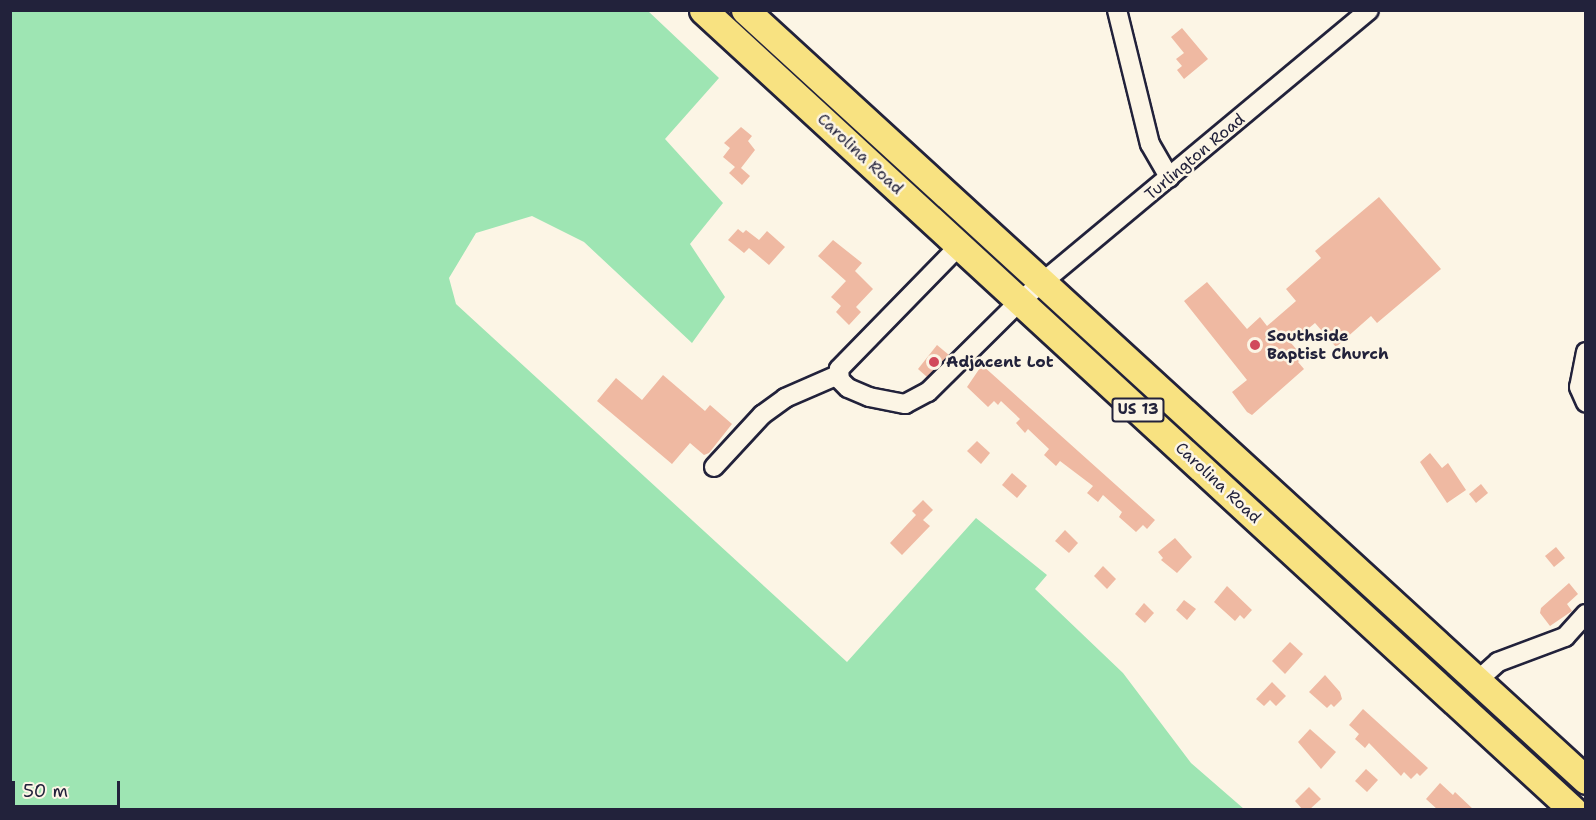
<!DOCTYPE html>
<style>
body{margin:0}
#map{position:relative;width:1596px;height:820px;overflow:hidden;background:#fcf5e5;font-family:"Shantell Sans",sans-serif}
div>[style]{position:absolute}
[style*='--x']{left:calc(var(--x)*1px);top:calc(var(--y)*1px);width:calc(var(--w)*1px);rotate:calc(var(--a)*1deg)}
.green>*{inset:0;background:#9ee5b3}
.building>*{inset:0;background:#efb9a2}
.roads{filter:drop-shadow(2px 0 #22223b) drop-shadow(-2px 0 #22223b) drop-shadow(0 2px #22223b) drop-shadow(0 -2px #22223b)}
.minor>*{height:18px;margin:-9px;padding:0 9px;transform-origin:9px;border-radius:9px;background:#fcf5e5}
.highway>*{height:27px;margin:-13.5px;padding:0 13.5px;transform-origin:13.5px;border-radius:13.5px;background:#f8e281}
.dots>*{width:16px;height:16px;translate:-50% -50%;box-sizing:border-box;border:3px solid #fcf5e5;border-radius:50%}
span{translate:-50% -50%;white-space:nowrap;text-align:center;line-height:1.15;-webkit-text-stroke:5px #fcf5e5;paint-order:stroke}
.shield-label span{padding:2px 4px;background:#fcf5e5;border:2px solid;border-radius:4px;-webkit-text-stroke-width:0}
.shield-label{font-size:15px;color:#22223b;font-weight:700}
.street-label{font-size:16px;color:#22223b}
.poi-label{font-size:16px;color:#22223b;font-weight:700}
.left{translate:0 -50%;text-align:left}
.frame{position:absolute;inset:0;border:12px solid #22223b;pointer-events:none}
.scale{position:absolute;left:12px;top:781px;width:108px;height:27px;box-sizing:border-box;border:3px solid #22223b;border-top:0;padding-left:8px;font-size:18px;line-height:21px;white-space:nowrap;color:#22223b;-webkit-text-stroke:4px #fcf5e5;paint-order:stroke}
</style>
<div id="map">
<div class="green">
<i style="clip-path:polygon(10px 11px,648px 11px,719px 78px,665px 139px,723px 203px,690px 244px,725px 297px,692px 343px,584px 242px,532px 216px,476px 233px,449px 278px,456px 304px,847px 662px,976px 518px,1047px 575px,1035px 589px,1123px 673px,1191px 763px,1244px 809px,11px 809px)"></i>
</div>
<div class="building">
<i style="clip-path:polygon(1182px 28px,1208px 59px,1184px 79px,1177px 70px,1182px 66px,1176px 59px,1184px 53px,1171px 37px)"></i>
<i style="clip-path:polygon(741px 127px,752px 136px,748px 141px,755px 150px,741px 168px,750px 176px,742px 185px,729px 173px,735px 167px,723px 157px,730px 148px,724px 143px)"></i>
<i style="clip-path:polygon(1379px 197px,1441px 269px,1377px 323px,1371px 316px,1336px 347px,1315px 323px,1291px 343px,1303px 357px,1298px 362px,1304px 369px,1252px 415px,1247px 412px,1232px 392px,1247px 380px,1184px 301px,1207px 282px,1247px 329px,1260px 317px,1267px 326px,1296px 301px,1286px 289px,1321px 258px,1315px 251px)"></i>
<i style="clip-path:polygon(738px 229px,743px 233px,746px 230px,759px 240px,767px 231px,785px 247px,769px 265px,749px 248px,744px 253px,728px 240px)"></i>
<i style="clip-path:polygon(833px 240px,862px 263px,855px 271px,873px 289px,856px 307px,861px 312px,849px 325px,836px 312px,841px 306px,831px 297px,846px 281px,818px 256px)"></i>
<i style="clip-path:polygon(937px 345px,949px 355px,927px 377px,918px 369px)"></i>
<i style="clip-path:polygon(982px 365px,1155px 520px,1147px 529px,1143px 525px,1136px 532px,1119px 517px,1122px 512px,1103px 495px,1098px 502px,1087px 493px,1093px 486px,1060px 461px,1056px 466px,1044px 455px,1049px 449px,1028px 429px,1025px 433px,1016px 423px,1020px 419px,1001px 401px,998px 405px,994px 401px,988px 407px,967px 387px)"></i>
<i style="clip-path:polygon(663px 375px,705px 411px,710px 405px,732px 424px,709px 453px,704px 455px,690px 443px,672px 464px,597px 401px,616px 378px,642px 400px)"></i>
<i style="clip-path:polygon(977px 441px,990px 453px,981px 464px,967px 451px)"></i>
<i style="clip-path:polygon(1430px 453px,1442px 468px,1448px 463px,1466px 490px,1447px 503px,1420px 462px)"></i>
<i style="clip-path:polygon(1012px 473px,1027px 486px,1017px 498px,1002px 485px)"></i>
<i style="clip-path:polygon(1481px 484px,1488px 493px,1476px 503px,1469px 494px)"></i>
<i style="clip-path:polygon(923px 500px,933px 510px,923px 520px,930px 526px,902px 555px,890px 543px,916px 515px,912px 511px)"></i>
<i style="clip-path:polygon(1065px 530px,1078px 543px,1069px 553px,1055px 541px)"></i>
<i style="clip-path:polygon(1175px 538px,1192px 557px,1177px 573px,1161px 560px,1163px 558px,1158px 552px)"></i>
<i style="clip-path:polygon(1556px 547px,1565px 558px,1554px 567px,1545px 556px)"></i>
<i style="clip-path:polygon(1103px 566px,1116px 579px,1107px 589px,1094px 576px)"></i>
<i style="clip-path:polygon(1569px 583px,1578px 594px,1567px 604px,1572px 611px,1550px 626px,1540px 613px,1541px 608px)"></i>
<i style="clip-path:polygon(1227px 586px,1252px 610px,1244px 619px,1240px 615px,1235px 621px,1214px 602px)"></i>
<i style="clip-path:polygon(1184px 600px,1196px 609px,1187px 620px,1176px 610px)"></i>
<i style="clip-path:polygon(1144px 603px,1154px 613px,1145px 623px,1135px 614px)"></i>
<i style="clip-path:polygon(1290px 642px,1303px 654px,1285px 674px,1272px 661px)"></i>
<i style="clip-path:polygon(1325px 675px,1340px 692px,1342px 699px,1334px 707px,1331px 704px,1327px 708px,1309px 692px)"></i>
<i style="clip-path:polygon(1272px 682px,1286px 696px,1276px 706px,1270px 700px,1264px 706px,1256px 699px)"></i>
<i style="clip-path:polygon(1363px 709px,1428px 768px,1420px 776px,1417px 773px,1411px 779px,1404px 772px,1401px 776px,1369px 743px,1365px 748px,1355px 739px,1359px 734px,1349px 725px)"></i>
<i style="clip-path:polygon(1310px 729px,1336px 752px,1321px 769px,1298px 742px)"></i>
<i style="clip-path:polygon(1366px 769px,1378px 780px,1367px 792px,1355px 781px)"></i>
<i style="clip-path:polygon(1440px 783px,1453px 795px,1455px 792px,1474px 810px,1438px 810px,1426px 799px)"></i>
<i style="clip-path:polygon(1309px 787px,1321px 799px,1309px 810px,1303px 810px,1295px 801px)"></i>
</div>
<div class="roads">
<div class="minor">
<i style="--x:1117;--y:10;--w:138;--a:76.2"></i>
<i style="--x:1150;--y:144;--w:39;--a:60"></i>
<i style="--x:959;--y:246;--w:172;--a:134.3"></i>
<i style="--x:839;--y:369;--w:11;--a:85"></i>
<i style="--x:840;--y:380;--w:11;--a:45"></i>
<i style="--x:848;--y:388;--w:23;--a:23"></i>
<i style="--x:869;--y:397;--w:37;--a:11"></i>
<i style="--x:905;--y:404;--w:26;--a:-28"></i>
<i style="--x:928;--y:392;--w:129;--a:-44.7"></i>
<i style="--x:1020;--y:301;--w:454;--a:-39.8"></i>
<i style="--x:1586;--y:352;--w:36;--a:101"></i>
<i style="--x:1579;--y:387;--w:17;--a:66"></i>
<i style="--x:714;--y:467;--w:71;--a:-47.3"></i>
<i style="--x:762;--y:415;--w:29;--a:-36"></i>
<i style="--x:785;--y:398;--w:58;--a:-23.5"></i>
<i style="--x:1477;--y:681;--w:28;--a:-42"></i>
<i style="--x:1498;--y:662;--w:72;--a:-20.5"></i>
<i style="--x:1565;--y:637;--w:31;--a:-48"></i>
</div>
<div class="highway">
<i style="--x:703;--y:10;--w:1182;--a:42.6"></i>
<i style="--x:745;--y:10;--w:1140;--a:42.48"></i>
</div>
</div>
<div class="dots">
<i style="left:1255px;top:345px;background:#d1495b"></i>
<i style="left:934px;top:362px;background:#d1495b"></i>
</div>
<div class="shield-label">
<span style="left:1138px;top:410px">US 13</span>
</div>
<div class="street-label">
<span style="left:860px;top:154px;rotate:43deg">Carolina Road</span>
<span style="left:1195px;top:157px;rotate:-40deg">Turlington Road</span>
<span style="left:1218px;top:483px;rotate:43deg">Carolina Road</span>
</div>
<div class="poi-label">
<span class="left" style="left:1267px;top:345px">Southside<br>Baptist Church</span>
<span class="left" style="left:946px;top:362px">Adjacent Lot</span>
</div>
<div class="frame"></div>
<div class="scale">50 m</div>
</div>
